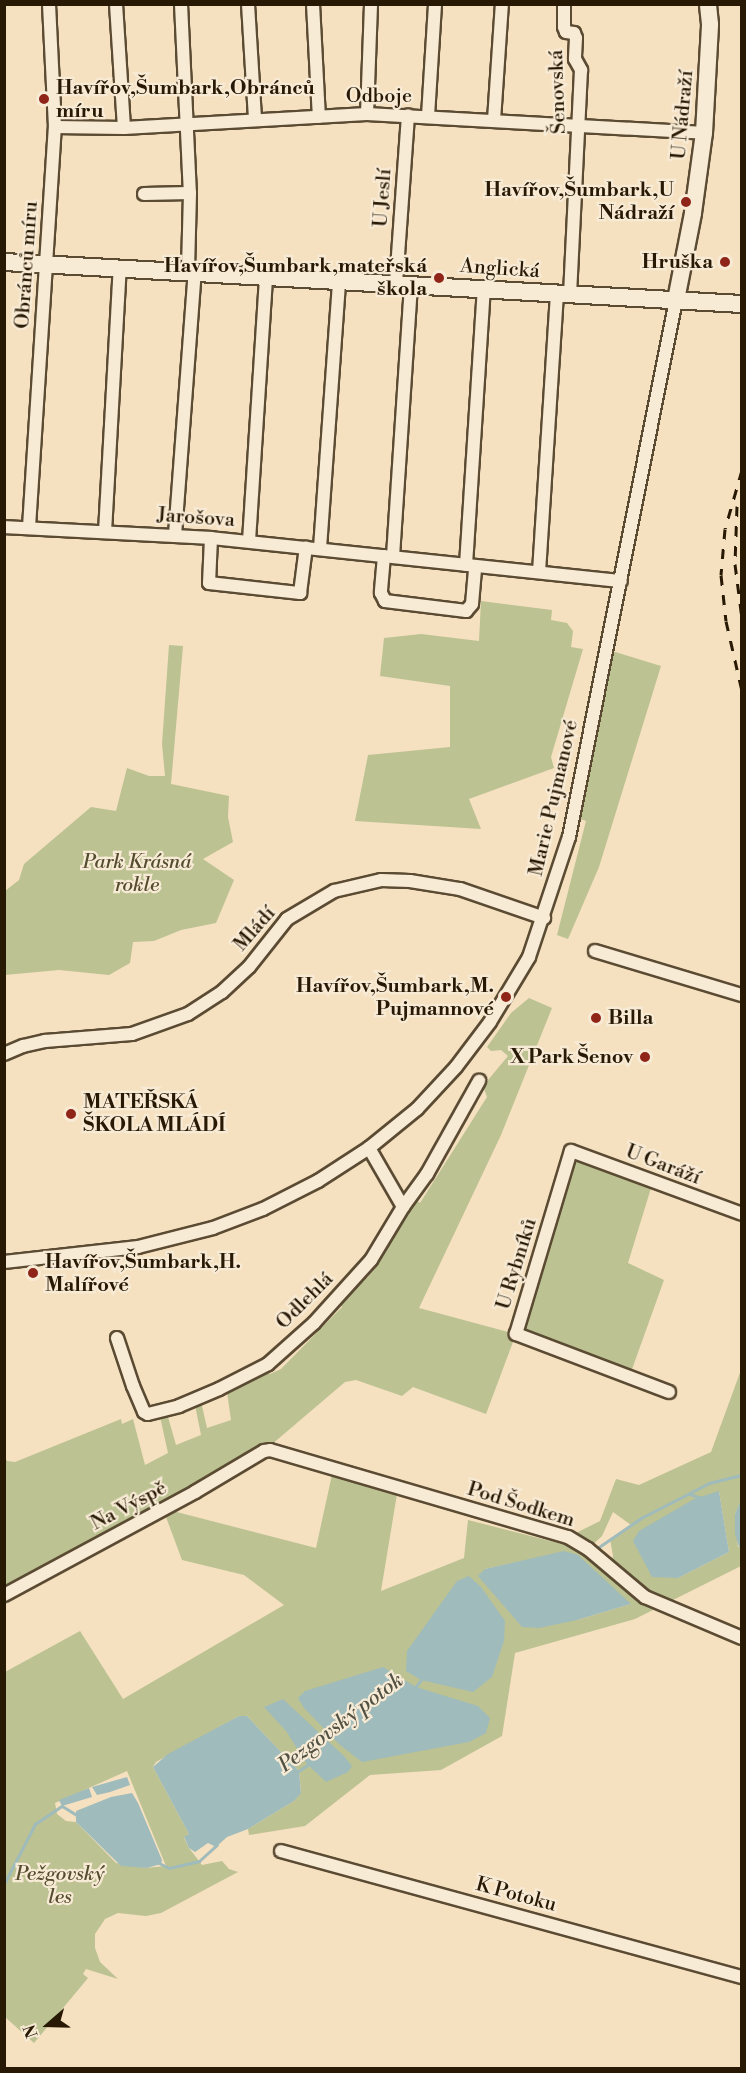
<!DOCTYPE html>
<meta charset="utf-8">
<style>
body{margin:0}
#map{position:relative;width:746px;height:2073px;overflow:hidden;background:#f5e0c0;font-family:"Libre Bodoni",serif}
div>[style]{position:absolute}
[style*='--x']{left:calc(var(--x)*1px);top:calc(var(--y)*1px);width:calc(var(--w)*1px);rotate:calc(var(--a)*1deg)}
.green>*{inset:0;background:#bcc292}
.water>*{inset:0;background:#9fbbbb}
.stream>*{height:3px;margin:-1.5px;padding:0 1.5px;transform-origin:1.5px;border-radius:1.5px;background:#9fbbbb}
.roads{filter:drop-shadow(2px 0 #5b4b33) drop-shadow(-2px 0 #5b4b33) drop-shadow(0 2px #5b4b33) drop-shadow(0 -2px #5b4b33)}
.street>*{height:12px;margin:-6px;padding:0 6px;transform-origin:6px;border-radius:6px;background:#f8ebd6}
.secondary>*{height:16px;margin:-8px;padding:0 8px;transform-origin:8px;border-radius:8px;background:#f8ebd6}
.rail>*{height:3px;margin-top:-1.5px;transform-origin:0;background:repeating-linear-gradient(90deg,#281904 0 10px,transparent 0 20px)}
.dots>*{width:16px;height:16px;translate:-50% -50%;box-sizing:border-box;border:3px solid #f8ebd6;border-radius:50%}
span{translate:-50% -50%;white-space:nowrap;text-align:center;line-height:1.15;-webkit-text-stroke:4.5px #f8ebd6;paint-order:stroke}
.poi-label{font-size:20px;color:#281904;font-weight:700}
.left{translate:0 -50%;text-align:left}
.right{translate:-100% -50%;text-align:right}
.street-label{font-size:20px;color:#281904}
.park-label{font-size:20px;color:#544c2f;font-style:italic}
.water-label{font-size:21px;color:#525244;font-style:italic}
.frame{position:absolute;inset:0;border:6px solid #281904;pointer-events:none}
.north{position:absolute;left:18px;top:1995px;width:60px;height:60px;-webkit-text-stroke:4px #f8ebd6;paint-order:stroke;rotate:250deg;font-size:16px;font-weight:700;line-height:24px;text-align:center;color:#281904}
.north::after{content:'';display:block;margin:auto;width:21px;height:27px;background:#281904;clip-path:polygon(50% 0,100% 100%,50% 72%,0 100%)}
</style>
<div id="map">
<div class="green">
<i style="clip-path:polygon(481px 601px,552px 610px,551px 620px,567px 623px,573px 631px,571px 647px,583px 649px,551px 757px,554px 768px,469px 799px,481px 829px,355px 821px,368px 755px,450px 747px,450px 686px,380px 676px,384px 638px,421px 634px,479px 641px)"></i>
<i style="clip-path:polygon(169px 645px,183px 646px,171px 784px,229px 796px,228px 817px,233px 842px,203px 859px,234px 880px,216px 923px,181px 930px,154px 941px,133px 942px,130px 963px,109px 975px,59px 970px,5px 975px,5px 891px,19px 880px,24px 864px,91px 807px,116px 811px,127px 768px,149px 776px,165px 776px,162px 744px)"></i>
<i style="clip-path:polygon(612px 651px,661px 666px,599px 867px,568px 939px,557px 935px,586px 821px,580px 819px)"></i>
<i style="clip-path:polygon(evenodd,529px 998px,552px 1008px,501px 1135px,419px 1308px,516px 1334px,486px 1414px,413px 1387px,402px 1396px,356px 1380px,345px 1382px,264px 1451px,165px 1509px,316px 1548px,333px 1470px,398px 1488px,381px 1591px,464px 1558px,468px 1520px,578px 1548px,657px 1608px,635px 1619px,515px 1653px,502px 1736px,441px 1770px,370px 1775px,305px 1826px,249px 1835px,248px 1829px,294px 1801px,301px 1792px,299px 1771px,247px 1716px,239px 1716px,156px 1762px,153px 1767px,189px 1834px,184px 1838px,189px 1848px,202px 1865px,222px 1861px,229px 1869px,238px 1872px,161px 1913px,146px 1916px,118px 1913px,105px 1919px,95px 1934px,95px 1948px,100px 1962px,118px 1979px,86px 1969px,83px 1974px,88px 1978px,34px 2043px,5px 2017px,5px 1672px,80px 1631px,123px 1699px,284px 1605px,244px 1575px,182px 1560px,163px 1509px,5px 1595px,4px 1455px,7px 1461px,15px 1462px,121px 1419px,122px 1424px,133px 1419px,145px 1465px,168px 1453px,159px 1412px,166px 1410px,176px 1445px,201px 1435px,194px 1400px,200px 1397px,207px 1428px,231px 1420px,227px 1392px,262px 1371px,270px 1374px,281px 1369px,342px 1307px,338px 1301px,359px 1276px,367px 1278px,376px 1267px,415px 1199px,420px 1203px,487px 1097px,483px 1086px,508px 1056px,501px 1050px,491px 1051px,487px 1047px,511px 1013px,529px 998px,550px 1555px,631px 1604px,577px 1620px,485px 1569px,550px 1555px,529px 998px,127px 1771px,166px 1866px,165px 1866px,146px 1868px,116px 1863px,76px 1822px,66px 1821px,57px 1814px,55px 1803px,127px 1771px)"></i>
<i style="clip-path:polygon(574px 1160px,651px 1188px,628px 1263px,664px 1280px,631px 1372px,522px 1332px)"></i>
<i style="clip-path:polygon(evenodd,741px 1370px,742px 1500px,735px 1514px,738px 1547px,741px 1547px,741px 1566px,663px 1605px,610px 1568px,613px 1556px,610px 1539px,631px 1525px,613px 1512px,602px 1536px,588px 1549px,568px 1537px,600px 1521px,616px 1479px,639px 1485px,711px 1452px,741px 1370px,719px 1491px,729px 1552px,678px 1578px,719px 1491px)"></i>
</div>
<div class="water">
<i style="clip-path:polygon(719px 1491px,729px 1552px,678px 1578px,652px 1577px,633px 1541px,639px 1531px,694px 1499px)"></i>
<i style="clip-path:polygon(741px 1500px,741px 1547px,739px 1547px,735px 1534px,735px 1514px)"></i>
<i style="clip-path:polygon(564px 1551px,578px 1555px,631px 1604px,577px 1620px,539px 1628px,522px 1627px,478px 1576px,485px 1569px)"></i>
<i style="clip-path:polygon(469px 1576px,481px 1587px,505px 1621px,504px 1641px,492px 1677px,473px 1692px,421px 1680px,406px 1671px,407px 1651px,457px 1581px)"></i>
<i style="clip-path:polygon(383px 1667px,416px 1687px,478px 1706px,490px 1718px,486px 1733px,469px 1742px,362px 1762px,340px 1745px,304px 1708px,298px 1698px,305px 1691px)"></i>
<i style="clip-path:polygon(283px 1699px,345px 1757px,352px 1766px,348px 1772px,326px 1782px,307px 1764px,286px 1731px,264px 1707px)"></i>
<i style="clip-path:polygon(239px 1716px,247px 1716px,299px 1771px,301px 1793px,294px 1801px,248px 1829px,227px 1837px,216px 1847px,208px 1843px,195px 1852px,189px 1848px,184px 1837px,189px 1834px,153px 1767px,168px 1754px)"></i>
<i style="clip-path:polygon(127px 1777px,130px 1785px,110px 1792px,97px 1795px,92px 1787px)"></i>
<i style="clip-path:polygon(89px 1788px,92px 1797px,62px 1806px,59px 1800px)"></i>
<i style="clip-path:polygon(132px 1793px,138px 1803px,162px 1860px,161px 1864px,147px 1868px,121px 1866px,76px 1822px,76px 1811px,111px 1797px)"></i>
</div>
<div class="stream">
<i style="--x:689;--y:1494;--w:14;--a:17"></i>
<i style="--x:593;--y:1551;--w:58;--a:-34.5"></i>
<i style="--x:641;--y:1518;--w:76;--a:-27.2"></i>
<i style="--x:709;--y:1483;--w:34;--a:-14"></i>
<i style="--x:414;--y:1689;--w:15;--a:-53"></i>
<i style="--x:297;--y:1772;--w:14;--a:-34"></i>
<i style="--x:159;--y:1863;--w:11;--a:27"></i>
<i style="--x:169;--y:1868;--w:31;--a:-13"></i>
<i style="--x:199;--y:1861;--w:24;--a:-42"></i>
<i style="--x:4;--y:1884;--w:68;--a:-62.7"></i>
<i style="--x:35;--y:1824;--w:32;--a:-34"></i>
<i style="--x:62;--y:1806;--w:19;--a:32"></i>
</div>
<div class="roads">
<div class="street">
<i style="--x:116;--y:4;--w:124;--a:86.3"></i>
<i style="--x:181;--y:4;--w:189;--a:87.3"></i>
<i style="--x:190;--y:193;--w:78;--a:91.5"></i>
<i style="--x:248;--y:4;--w:116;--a:86.5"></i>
<i style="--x:313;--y:4;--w:113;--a:87"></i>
<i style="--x:564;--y:4;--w:23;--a:90"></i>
<i style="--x:564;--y:27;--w:5;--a:68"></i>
<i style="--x:566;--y:32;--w:8;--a:7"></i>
<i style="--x:574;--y:33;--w:5;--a:68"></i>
<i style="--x:576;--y:38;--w:21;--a:93"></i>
<i style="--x:575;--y:59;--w:13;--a:61"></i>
<i style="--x:581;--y:70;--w:224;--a:92.8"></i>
<i style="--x:367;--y:114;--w:110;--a:-87.9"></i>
<i style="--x:428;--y:116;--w:112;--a:-86.4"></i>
<i style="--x:494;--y:120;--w:116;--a:-86.1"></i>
<i style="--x:55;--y:127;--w:69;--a:0.8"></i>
<i style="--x:124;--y:128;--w:243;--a:-3.3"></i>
<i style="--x:367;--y:114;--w:338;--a:3.2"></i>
<i style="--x:144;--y:194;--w:46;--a:-1.2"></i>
<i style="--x:396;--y:283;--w:168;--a:-85.9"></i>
<i style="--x:4;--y:527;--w:207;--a:3"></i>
<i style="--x:211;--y:538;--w:412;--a:6"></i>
<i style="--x:29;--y:527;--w:401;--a:-86.3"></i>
<i style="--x:55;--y:127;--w:123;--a:-92.8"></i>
<i style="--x:105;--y:532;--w:265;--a:-86.8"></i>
<i style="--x:175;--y:535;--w:265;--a:-85.7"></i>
<i style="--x:211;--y:538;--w:45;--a:92.5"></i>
<i style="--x:209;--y:583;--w:92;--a:6.3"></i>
<i style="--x:300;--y:593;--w:46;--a:-82.6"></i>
<i style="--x:249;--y:541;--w:266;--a:-86.3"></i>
<i style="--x:320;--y:548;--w:269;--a:-85.9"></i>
<i style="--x:384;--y:556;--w:37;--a:95"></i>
<i style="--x:381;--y:593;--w:9;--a:63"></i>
<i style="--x:385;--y:601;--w:82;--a:7"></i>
<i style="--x:466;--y:611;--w:9;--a:-49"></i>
<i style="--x:472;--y:604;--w:38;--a:-85"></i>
<i style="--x:393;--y:556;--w:273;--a:-86.2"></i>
<i style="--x:466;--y:565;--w:277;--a:-86.3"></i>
<i style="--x:539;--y:572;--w:280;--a:-86.3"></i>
<i style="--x:595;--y:951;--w:153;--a:16.7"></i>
<i style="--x:4;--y:1054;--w:21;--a:-23"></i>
<i style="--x:23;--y:1046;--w:23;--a:-13"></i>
<i style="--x:45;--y:1041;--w:87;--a:-4.6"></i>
<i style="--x:132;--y:1034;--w:59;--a:-19.7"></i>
<i style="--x:188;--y:1014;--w:40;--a:-32.9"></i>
<i style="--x:222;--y:992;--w:37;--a:-43"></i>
<i style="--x:249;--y:967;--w:61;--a:-51.6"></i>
<i style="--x:287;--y:919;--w:55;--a:-30.8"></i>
<i style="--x:334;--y:891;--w:48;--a:-13.2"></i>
<i style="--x:381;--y:880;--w:29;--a:2"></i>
<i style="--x:410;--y:881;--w:51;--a:9.1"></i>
<i style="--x:460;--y:889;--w:89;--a:19"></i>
<i style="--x:369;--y:1148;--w:68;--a:60"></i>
<i style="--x:4;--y:1262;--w:135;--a:-6.4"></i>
<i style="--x:138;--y:1247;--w:77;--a:-14.2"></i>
<i style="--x:213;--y:1228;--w:53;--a:-20.8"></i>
<i style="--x:263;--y:1209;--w:62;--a:-27"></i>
<i style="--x:318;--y:1181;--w:61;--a:-32.9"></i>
<i style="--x:369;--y:1148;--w:62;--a:-39.1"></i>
<i style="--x:417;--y:1109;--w:57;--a:-47.1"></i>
<i style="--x:456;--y:1067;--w:56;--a:-52.9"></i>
<i style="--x:490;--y:1022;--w:76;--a:-59"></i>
<i style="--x:529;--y:957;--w:126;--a:-71.6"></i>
<i style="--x:569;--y:837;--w:548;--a:-78.73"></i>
<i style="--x:117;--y:1338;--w:51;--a:71.6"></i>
<i style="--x:133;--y:1386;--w:28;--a:67"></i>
<i style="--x:144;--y:1412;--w:4;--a:27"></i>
<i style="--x:148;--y:1414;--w:32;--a:-14"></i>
<i style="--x:179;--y:1406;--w:43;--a:-23"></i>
<i style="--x:219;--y:1389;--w:55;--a:-27"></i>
<i style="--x:268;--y:1364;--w:62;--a:-41.7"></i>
<i style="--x:314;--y:1323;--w:85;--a:-47.9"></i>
<i style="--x:371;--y:1260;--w:62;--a:-58.9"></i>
<i style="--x:403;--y:1207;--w:41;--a:-54"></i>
<i style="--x:427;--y:1174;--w:107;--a:-60.8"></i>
<i style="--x:669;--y:1392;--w:164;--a:-159.2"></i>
<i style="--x:516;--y:1334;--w:191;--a:-73.3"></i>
<i style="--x:571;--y:1151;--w:182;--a:20.2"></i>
<i style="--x:4;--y:1595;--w:217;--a:-28.3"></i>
<i style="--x:195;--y:1492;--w:80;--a:-30.7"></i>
<i style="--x:264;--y:1451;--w:6;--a:-9"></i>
<i style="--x:270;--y:1450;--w:310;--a:16.3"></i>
<i style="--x:568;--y:1537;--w:23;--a:31"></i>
<i style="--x:588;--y:1549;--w:75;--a:40.1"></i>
<i style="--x:645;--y:1597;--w:105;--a:22.9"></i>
<i style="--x:281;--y:1851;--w:478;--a:15.3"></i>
</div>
<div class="secondary">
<i style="--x:4;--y:262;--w:739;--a:3.26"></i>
<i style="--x:676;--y:300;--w:89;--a:-78.9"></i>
<i style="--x:693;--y:213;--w:81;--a:-82.2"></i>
<i style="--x:704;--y:133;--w:109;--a:-86.8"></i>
<i style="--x:710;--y:24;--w:20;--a:-96"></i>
</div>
</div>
<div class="rail">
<i style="--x:742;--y:470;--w:61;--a:106.1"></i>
<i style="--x:725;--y:529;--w:46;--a:95"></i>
<i style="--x:721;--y:575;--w:46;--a:83.8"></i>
<i style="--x:726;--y:621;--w:72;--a:77.1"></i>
<i style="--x:737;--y:506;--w:58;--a:92"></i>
<i style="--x:735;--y:564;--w:55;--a:82.7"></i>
</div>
<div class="dots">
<i style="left:44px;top:99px;background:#8f2418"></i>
<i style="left:686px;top:202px;background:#8f2418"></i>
<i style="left:725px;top:262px;background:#8f2418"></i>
<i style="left:439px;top:278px;background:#8f2418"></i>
<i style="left:506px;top:997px;background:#8f2418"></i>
<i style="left:596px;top:1018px;background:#8f2418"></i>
<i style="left:645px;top:1057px;background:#8f2418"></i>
<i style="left:71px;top:1114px;background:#8f2418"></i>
<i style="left:33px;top:1273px;background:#8f2418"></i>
</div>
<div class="poi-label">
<span class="left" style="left:56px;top:100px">Havířov,Šumbark,Obránců<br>míru</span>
<span class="right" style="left:674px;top:202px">Havířov,Šumbark,U<br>Nádraží</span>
<span class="right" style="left:713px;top:262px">Hruška</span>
<span class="right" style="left:427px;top:278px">Havířov,Šumbark,mateřská<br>škola</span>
<span class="right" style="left:494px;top:998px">Havířov,Šumbark,M.<br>Pujmannové</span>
<span class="left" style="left:608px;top:1018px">Billa</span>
<span class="right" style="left:633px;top:1057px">X Park Šenov</span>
<span class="left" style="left:83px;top:1114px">MATEŘSKÁ<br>ŠKOLA MLÁDÍ</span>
<span class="left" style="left:45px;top:1274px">Havířov,Šumbark,H.<br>Malířové</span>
</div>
<div class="street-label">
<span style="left:558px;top:92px;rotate:-92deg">Šenovská</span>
<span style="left:379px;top:96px">Odboje</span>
<span style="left:683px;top:115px;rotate:-85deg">U Nádraží</span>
<span style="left:383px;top:198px;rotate:-86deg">U Jeslí</span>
<span style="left:27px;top:265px;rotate:-86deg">Obránců míru</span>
<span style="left:500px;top:269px;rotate:4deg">Anglická</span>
<span style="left:196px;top:518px;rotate:4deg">Jarošova</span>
<span style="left:554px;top:798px;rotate:-77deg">Marie Pujmanové</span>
<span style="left:255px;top:929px;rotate:-49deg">Mládí</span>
<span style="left:663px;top:1165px;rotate:21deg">U Garáží</span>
<span style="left:517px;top:1264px;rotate:-73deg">U Rybníků</span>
<span style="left:305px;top:1301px;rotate:-45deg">Odlehlá</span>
<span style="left:521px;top:1505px;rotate:17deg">Pod Šodkem</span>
<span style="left:129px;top:1506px;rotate:-28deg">Na Výspě</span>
<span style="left:516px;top:1895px;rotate:15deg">K Potoku</span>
</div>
<div class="park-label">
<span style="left:137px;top:874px">Park Krásná<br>rokle</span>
<span style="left:60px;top:1886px">Pežgovský<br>les</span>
</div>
<div class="water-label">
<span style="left:341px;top:1723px;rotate:-37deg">Pezgovský potok</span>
</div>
<div class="frame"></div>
<div class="north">N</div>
</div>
